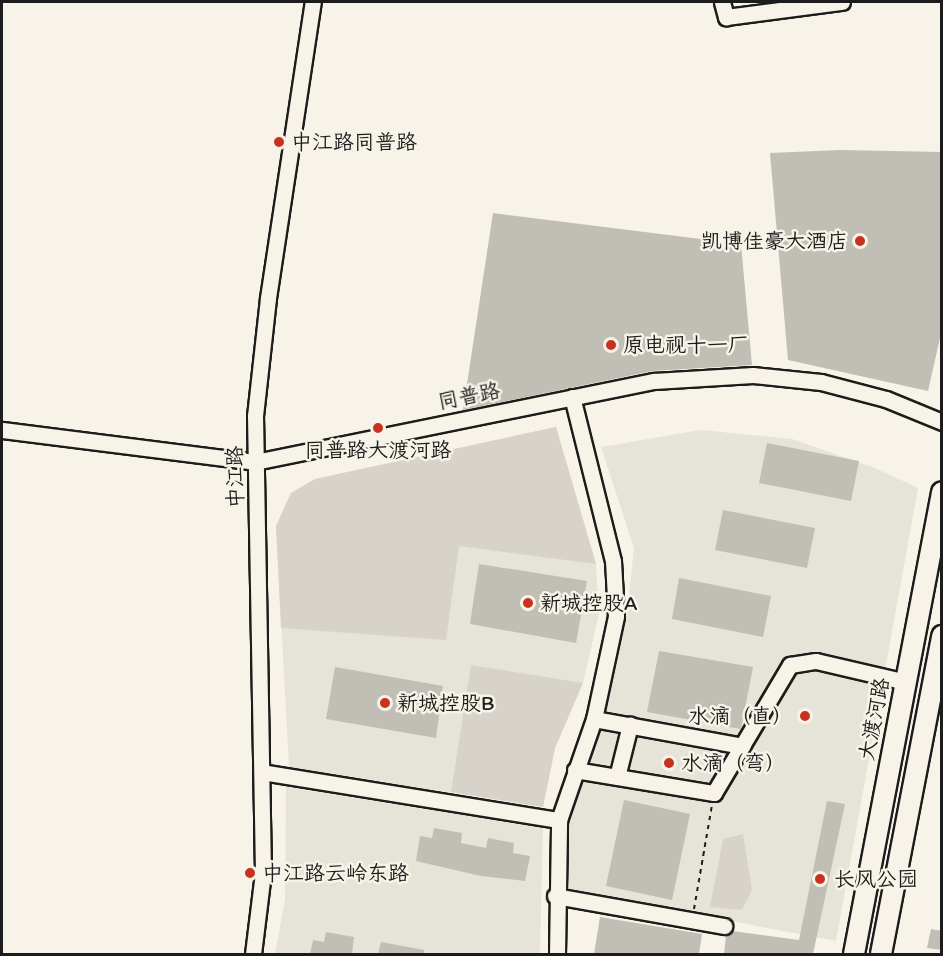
<!DOCTYPE html>
<meta charset="utf-8">
<style>
body{margin:0}
#map{position:relative;width:943px;height:956px;overflow:hidden;background:#f7f3e8;font-family:Itim,"LXGW WenKai TC",sans-serif}
div>[style]{position:absolute}
[style*='--x']{left:calc(var(--x)*1px);top:calc(var(--y)*1px);width:calc(var(--w)*1px);rotate:calc(var(--a)*1deg)}
.built>*{inset:0;background:#e6e3d9}
.green>*{inset:0;background:#d7d3cb}
.building>*{inset:0;background:#c0beb5}
.path>*{height:2px;margin-top:-1px;transform-origin:0;background:repeating-linear-gradient(90deg,#1c1c1c 0 4.5px,transparent 0 9px)}
.roads{filter:drop-shadow(2px 0 #1c1c1c) drop-shadow(-2px 0 #1c1c1c) drop-shadow(0 2px #1c1c1c) drop-shadow(0 -2px #1c1c1c)}
.minor>*{height:15px;margin:-7.5px;padding:0 7.5px;transform-origin:7.5px;border-radius:7.5px;background:#f7f3e8}
.major>*{height:20px;margin:-10px;padding:0 10px;transform-origin:10px;border-radius:10px;background:#f7f3e8}
.dots>*{width:16px;height:16px;translate:-50% -50%;box-sizing:border-box;border:3px solid #f7f3e8;border-radius:50%}
span{translate:-50% -50%;white-space:nowrap;text-align:center;line-height:1.15;-webkit-text-stroke:5px #f7f3e8;paint-order:stroke}
.poi-label{font-size:21px;color:#1c1c1c}
.left{translate:0 -50%;text-align:left}
.right{translate:-100% -50%;text-align:right}
.street-label{font-size:21px;color:#1c1c1c}
.frame{position:absolute;inset:0;border:3px solid #1c1c1c;pointer-events:none}
</style>
<div id="map">
<div class="built">
<i style="clip-path:polygon(556px 427px,596px 564px,599px 614px,583px 683px,555px 748px,543px 807px,289px 767px,276px 526px,291px 493px,315px 479px)"></i>
<i style="clip-path:polygon(701px 430px,792px 439px,875px 468px,918px 488px,836px 941px,562px 889px,569px 812px,602px 728px,626px 622px,634px 548px,601px 447px)"></i>
<i style="clip-path:polygon(286px 787px,543px 828px,540px 954px,275px 954px,285px 899px)"></i>
</div>
<div class="green">
<i style="clip-path:polygon(556px 427px,596px 564px,459px 546px,446px 640px,281px 628px,276px 526px,291px 493px,315px 479px)"></i>
<i style="clip-path:polygon(471px 665px,583px 683px,555px 748px,543px 807px,451px 792px)"></i>
<i style="clip-path:polygon(743px 834px,752px 890px,742px 910px,710px 907px,723px 839px)"></i>
</div>
<div class="building">
<i style="clip-path:polygon(840px 150px,942px 152px,942px 329px,928px 391px,788px 360px,770px 153px)"></i>
<i style="clip-path:polygon(493px 213px,741px 244px,752px 365px,652px 371px,463px 410px)"></i>
<i style="clip-path:polygon(767px 443px,859px 461px,851px 501px,759px 483px)"></i>
<i style="clip-path:polygon(723px 510px,815px 528px,807px 568px,715px 550px)"></i>
<i style="clip-path:polygon(479px 564px,587px 581px,576px 643px,470px 624px)"></i>
<i style="clip-path:polygon(679px 578px,771px 596px,763px 637px,672px 619px)"></i>
<i style="clip-path:polygon(659px 651px,753px 667px,741px 729px,647px 712px)"></i>
<i style="clip-path:polygon(335px 667px,443px 686px,436px 738px,326px 719px)"></i>
<i style="clip-path:polygon(624px 800px,690px 814px,672px 900px,606px 886px)"></i>
<i style="clip-path:polygon(827px 801px,845px 804px,813px 954px,724px 954px,726px 935px,732px 931px,799px 940px)"></i>
<i style="clip-path:polygon(434px 828px,462px 833px,461px 843px,486px 848px,488px 838px,514px 843px,513px 853px,530px 856px,525px 881px,481px 876px,416px 861px,420px 836px,432px 838px)"></i>
<i style="clip-path:polygon(600px 917px,702px 934px,699px 954px,594px 954px)"></i>
<i style="clip-path:polygon(931px 929px,942px 931px,942px 950px,927px 948px)"></i>
<i style="clip-path:polygon(326px 932px,354px 937px,352px 954px,310px 954px,313px 940px,324px 942px)"></i>
<i style="clip-path:polygon(381px 942px,424px 950px,424px 954px,378px 954px)"></i>
</div>
<div class="path">
<i style="--x:694;--y:909;--w:106;--a:-80.2"></i>
</div>
<div class="roads">
<div class="minor">
<i style="--x:722;--y:2;--w:16;--a:75"></i>
<i style="--x:726;--y:17;--w:117;--a:-7.4"></i>
<i style="--x:2;--y:430;--w:255;--a:7.2"></i>
<i style="--x:255;--y:462;--w:407;--a:-11.5"></i>
<i style="--x:654;--y:381;--w:99;--a:-3.5"></i>
<i style="--x:753;--y:375;--w:68;--a:5.9"></i>
<i style="--x:821;--y:382;--w:67;--a:14.7"></i>
<i style="--x:886;--y:399;--w:61;--a:22.3"></i>
<i style="--x:594;--y:719;--w:151;--a:10.3"></i>
<i style="--x:575;--y:770;--w:141;--a:9.4"></i>
<i style="--x:714;--y:793;--w:149;--a:-59.3"></i>
<i style="--x:790;--y:665;--w:26;--a:-9"></i>
<i style="--x:816;--y:661;--w:92;--a:13.1"></i>
<i style="--x:262;--y:772;--w:301;--a:9.2"></i>
<i style="--x:617;--y:777;--w:54;--a:-76"></i>
<i style="--x:555;--y:896;--w:172;--a:10.1"></i>
<i style="--x:253;--y:954;--w:82;--a:-83"></i>
<i style="--x:263;--y:873;--w:457;--a:-91"></i>
<i style="--x:255;--y:416;--w:119;--a:-83.7"></i>
<i style="--x:268;--y:298;--w:299;--a:-81.4"></i>
<i style="--x:557;--y:954;--w:134;--a:-89.1"></i>
<i style="--x:559;--y:820;--w:107;--a:-70.9"></i>
<i style="--x:594;--y:719;--w:105;--a:-77.9"></i>
<i style="--x:616;--y:616;--w:55;--a:-93.1"></i>
<i style="--x:613;--y:561;--w:169;--a:-104"></i>
</div>
<div class="major">
<i style="--x:854;--y:954;--w:470;--a:-79.2"></i>
<i style="--x:881;--y:954;--w:324;--a:-79.1"></i>
</div>
</div>
<div class="dots">
<i style="left:279px;top:142px;background:#c8321e"></i>
<i style="left:860px;top:241px;background:#c8321e"></i>
<i style="left:611px;top:345px;background:#c8321e"></i>
<i style="left:378px;top:428px;background:#c8321e"></i>
<i style="left:528px;top:603px;background:#c8321e"></i>
<i style="left:385px;top:703px;background:#c8321e"></i>
<i style="left:805px;top:716px;background:#c8321e"></i>
<i style="left:669px;top:763px;background:#c8321e"></i>
<i style="left:250px;top:873px;background:#c8321e"></i>
<i style="left:820px;top:879px;background:#c8321e"></i>
</div>
<div class="poi-label">
<span class="left" style="left:291px;top:142px">中江路同普路</span>
<span class="right" style="left:848px;top:241px">凯博佳豪大酒店</span>
<span class="left" style="left:623px;top:345px">原电视十一厂</span>
<span style="left:378px;top:450px">同普路大渡河路</span>
<span class="left" style="left:540px;top:603px">新城控股A</span>
<span class="left" style="left:397px;top:703px">新城控股B</span>
<span class="right" style="left:793px;top:716px">水滴（直）</span>
<span class="left" style="left:681px;top:763px">水滴（弯）</span>
<span class="left" style="left:262px;top:873px">中江路云岭东路</span>
<span class="left" style="left:834px;top:879px">长风公园</span>
</div>
<div class="street-label">
<span style="left:469px;top:396px;rotate:-11deg">同普路</span>
<span style="left:235px;top:477px;rotate:-91deg">中江路</span>
<span style="left:874px;top:719px;rotate:-79deg">大渡河路</span>
</div>
<div class="frame"></div>
</div>
